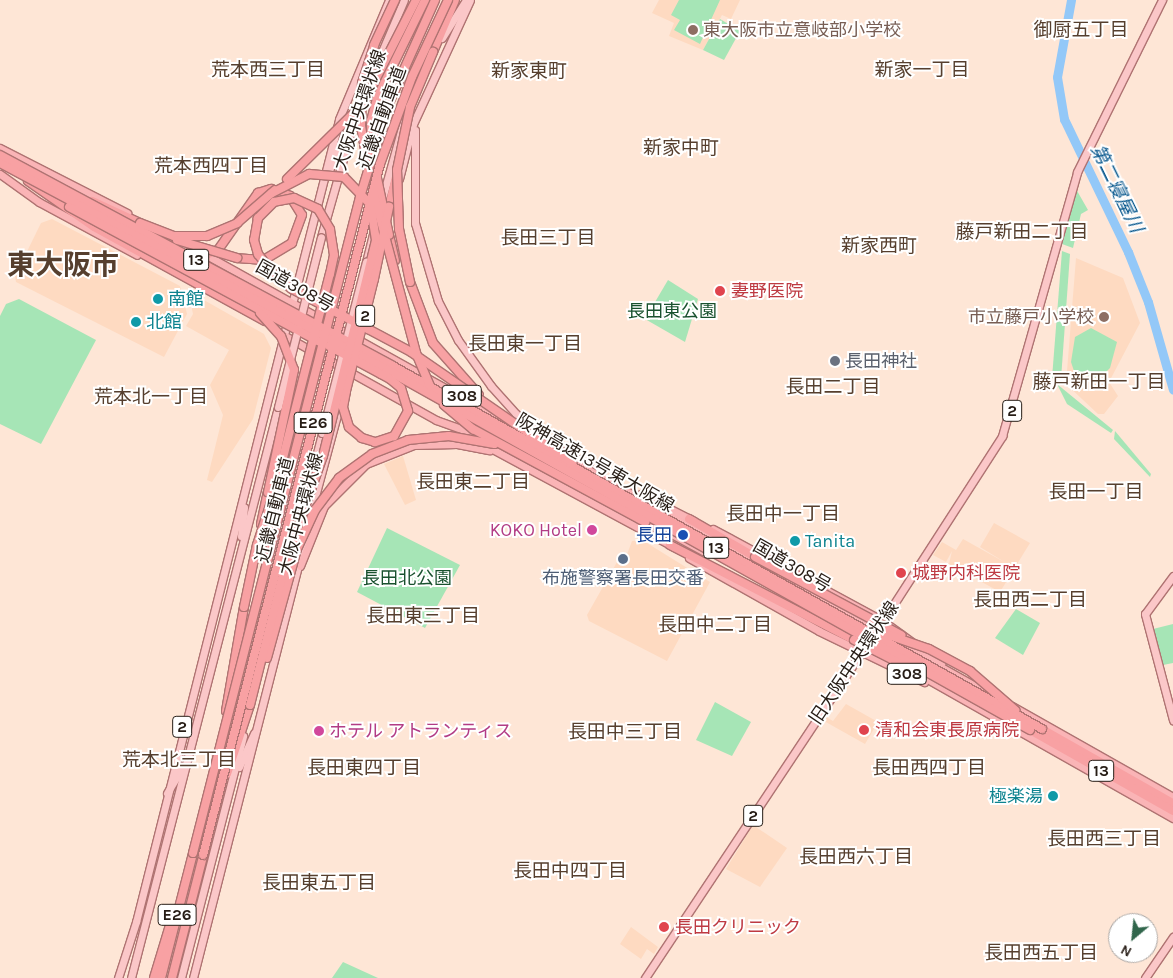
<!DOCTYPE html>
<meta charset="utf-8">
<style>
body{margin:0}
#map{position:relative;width:1173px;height:978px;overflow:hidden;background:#fee6d6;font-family:Karla,"Noto Sans JP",sans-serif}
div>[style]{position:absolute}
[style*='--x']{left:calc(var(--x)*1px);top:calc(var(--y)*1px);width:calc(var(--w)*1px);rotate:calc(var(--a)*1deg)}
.built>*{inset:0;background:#fedac1}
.green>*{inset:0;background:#a6e5b6}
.river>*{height:9px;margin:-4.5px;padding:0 4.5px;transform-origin:4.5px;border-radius:4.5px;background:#93c8f8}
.roads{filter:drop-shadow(1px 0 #af7372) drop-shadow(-1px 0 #af7372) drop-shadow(0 1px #af7372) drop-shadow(0 -1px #af7372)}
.primary>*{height:7px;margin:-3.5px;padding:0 3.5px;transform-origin:3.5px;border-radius:3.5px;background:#fbc7c8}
.trunk>*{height:7px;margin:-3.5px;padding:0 3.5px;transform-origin:3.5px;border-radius:3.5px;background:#fab4b6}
.motorway>*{height:8px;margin:-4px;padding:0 4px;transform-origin:4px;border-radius:4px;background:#f8a1a3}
.bridges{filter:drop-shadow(1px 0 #af7372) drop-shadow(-1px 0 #af7372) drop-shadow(0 1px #af7372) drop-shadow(0 -1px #af7372)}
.primary-bridge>*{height:7px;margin:-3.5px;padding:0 3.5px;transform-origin:3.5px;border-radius:3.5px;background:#fbc7c8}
.motorway-bridge>*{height:8px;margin:-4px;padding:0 4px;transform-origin:4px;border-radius:4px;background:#f8a1a3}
.dots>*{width:14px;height:14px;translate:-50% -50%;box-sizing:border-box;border:2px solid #fff;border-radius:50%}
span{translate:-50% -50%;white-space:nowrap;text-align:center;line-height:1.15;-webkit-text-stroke:4px #fff;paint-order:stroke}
.shield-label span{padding:1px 4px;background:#fff;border:1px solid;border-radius:4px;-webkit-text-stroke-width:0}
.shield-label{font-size:16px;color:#271d16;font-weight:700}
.education-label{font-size:18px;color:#785e54}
.left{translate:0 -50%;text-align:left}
.right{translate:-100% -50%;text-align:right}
.street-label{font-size:18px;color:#271d16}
.health-label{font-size:18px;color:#be3a42}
.culture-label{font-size:18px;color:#0d838f}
.park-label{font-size:18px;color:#19512e}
.worship-label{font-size:18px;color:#5b616d}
.hotel-label{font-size:18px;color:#b23c85}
.transit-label{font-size:18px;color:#164399}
.service-label{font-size:18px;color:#4e5e75}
.neighbourhood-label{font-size:19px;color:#563f2e}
.water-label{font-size:19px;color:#06568c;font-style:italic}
.town-label{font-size:28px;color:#563f2e;font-weight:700}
.north{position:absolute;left:1108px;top:913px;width:50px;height:50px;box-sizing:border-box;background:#fff;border:1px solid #a9a5a2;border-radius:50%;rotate:208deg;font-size:14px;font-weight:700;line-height:20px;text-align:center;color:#271d16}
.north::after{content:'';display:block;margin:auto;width:18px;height:22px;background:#31664c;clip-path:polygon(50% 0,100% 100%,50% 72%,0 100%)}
</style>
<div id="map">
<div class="built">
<i style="clip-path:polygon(659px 0,740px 0,731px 19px,722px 15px,703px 50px,669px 36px,674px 23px,652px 13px)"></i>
<i style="clip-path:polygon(52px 219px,180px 286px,187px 314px,164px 357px,16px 282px,15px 276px,41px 223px)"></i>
<i style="clip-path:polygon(1076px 258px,1123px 278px,1140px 323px,1109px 382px,1118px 396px,1104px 414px,1098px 414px,1066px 384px)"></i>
<i style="clip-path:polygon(188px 291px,264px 334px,271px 348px,253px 419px,212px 482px,207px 480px,223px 415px,210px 385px,229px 350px,186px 326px,193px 314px)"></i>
<i style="clip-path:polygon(403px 456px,416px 500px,405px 505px,384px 464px)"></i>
<i style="clip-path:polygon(994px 523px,1030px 543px,1000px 592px,949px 564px,952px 551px,946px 562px,933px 555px,942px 542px,956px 550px,963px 539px,1006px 563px,980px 547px)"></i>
<i style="clip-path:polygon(642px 540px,710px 582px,667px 661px,589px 621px,587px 615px,617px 562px,623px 565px,632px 541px)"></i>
<i style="clip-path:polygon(846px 704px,878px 722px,865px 744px,824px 721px,826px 717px,833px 721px)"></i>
<i style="clip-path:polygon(753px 825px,787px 848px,760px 887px,726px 869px)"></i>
<i style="clip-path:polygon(631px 927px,658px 947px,654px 954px,647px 949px,641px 959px,620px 944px)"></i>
</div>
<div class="green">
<i style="clip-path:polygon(679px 0,720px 0,700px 44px,674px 30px,680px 20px,671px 15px)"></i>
<i style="clip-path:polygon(720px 19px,740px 31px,724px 60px,703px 50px)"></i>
<i style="clip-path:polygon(1076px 189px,1088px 210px,1081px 214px,1073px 248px,1062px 244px)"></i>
<i style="clip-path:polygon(1062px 251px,1070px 254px,1061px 379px,1052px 378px)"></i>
<i style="clip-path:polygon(668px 280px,698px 299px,685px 342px,645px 319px)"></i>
<i style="clip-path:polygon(19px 299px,96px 340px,41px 444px,0 424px,0 316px,6px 304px)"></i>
<i style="clip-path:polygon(1091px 328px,1117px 342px,1110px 368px,1100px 378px,1075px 374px,1071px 362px,1075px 337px)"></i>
<i style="clip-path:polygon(1057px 384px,1113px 430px,1111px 433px,1067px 404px)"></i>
<i style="clip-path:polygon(1115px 431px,1151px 474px,1150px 477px,1114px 439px)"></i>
<i style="clip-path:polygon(387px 528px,460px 565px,425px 628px,357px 592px)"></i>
<i style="clip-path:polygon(1016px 609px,1040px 623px,1023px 655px,995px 638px)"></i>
<i style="clip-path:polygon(1173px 624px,1173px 663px,1163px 665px,1153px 629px)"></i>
<i style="clip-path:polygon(715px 702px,751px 722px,732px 756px,696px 740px)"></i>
<i style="clip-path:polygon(343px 962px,378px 978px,332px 978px)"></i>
</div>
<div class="river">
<i style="--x:1071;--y:0;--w:78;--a:100.3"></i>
<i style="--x:1057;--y:77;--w:43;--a:80.5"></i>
<i style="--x:1064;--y:119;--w:148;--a:64.3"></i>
<i style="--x:1128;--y:252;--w:54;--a:68.2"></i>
<i style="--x:1148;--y:302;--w:91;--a:74.1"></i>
</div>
<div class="roads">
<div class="primary">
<i style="--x:442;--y:38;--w:45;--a:-57.7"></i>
<i style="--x:363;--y:96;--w:104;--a:-66.9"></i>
<i style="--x:415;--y:130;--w:93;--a:90"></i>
<i style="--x:415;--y:223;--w:81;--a:73.6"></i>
<i style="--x:438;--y:301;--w:44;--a:62.9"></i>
<i style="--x:458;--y:340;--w:57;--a:54.3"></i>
<i style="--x:491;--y:386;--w:38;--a:48"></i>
<i style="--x:516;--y:414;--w:54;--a:37.5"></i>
<i style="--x:328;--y:173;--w:41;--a:-67.2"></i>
<i style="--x:399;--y:179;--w:57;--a:-75.7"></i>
<i style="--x:413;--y:124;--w:136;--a:-65.3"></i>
<i style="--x:382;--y:199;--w:97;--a:-74.4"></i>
<i style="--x:321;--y:237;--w:132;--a:-74.2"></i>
<i style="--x:366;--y:262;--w:34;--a:-76"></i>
<i style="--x:291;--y:308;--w:195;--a:-75.7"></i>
<i style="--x:339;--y:119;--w:129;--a:-67.2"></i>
<i style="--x:570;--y:454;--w:22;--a:32"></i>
<i style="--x:306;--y:496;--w:65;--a:-75.7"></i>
<i style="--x:310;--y:515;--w:119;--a:-74.9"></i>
<i style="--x:241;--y:536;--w:29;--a:-84"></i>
<i style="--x:1173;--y:576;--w:47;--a:126.4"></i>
<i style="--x:1145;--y:614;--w:110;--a:75.2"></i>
<i style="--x:881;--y:624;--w:224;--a:-57.2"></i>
<i style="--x:1002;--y:436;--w:274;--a:-74.1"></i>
<i style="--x:1077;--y:172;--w:192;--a:-63.7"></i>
<i style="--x:239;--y:767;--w:37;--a:-66"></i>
<i style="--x:167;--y:793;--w:29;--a:-59"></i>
<i style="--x:118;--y:978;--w:59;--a:-72.2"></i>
<i style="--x:136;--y:922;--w:622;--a:-75.85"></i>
<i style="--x:131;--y:978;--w:590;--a:-75.56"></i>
<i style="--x:181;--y:978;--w:250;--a:-75.6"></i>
<i style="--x:193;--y:978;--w:457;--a:-75.7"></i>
<i style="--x:645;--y:978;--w:397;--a:-56.4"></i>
<i style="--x:1145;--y:978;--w:50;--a:-55.7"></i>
</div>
<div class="trunk">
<i style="--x:0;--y:148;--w:143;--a:27.1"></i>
<i style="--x:0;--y:174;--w:48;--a:35.7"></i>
<i style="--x:39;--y:202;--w:111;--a:28.4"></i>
<i style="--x:190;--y:246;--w:362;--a:29.1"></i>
<i style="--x:278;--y:332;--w:181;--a:29.1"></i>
<i style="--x:436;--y:420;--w:48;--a:19.6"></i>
<i style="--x:483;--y:444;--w:217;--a:28.3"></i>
<i style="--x:551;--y:445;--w:27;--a:28"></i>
<i style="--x:569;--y:459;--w:494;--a:29.2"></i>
<i style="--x:641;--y:494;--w:59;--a:27"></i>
<i style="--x:642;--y:518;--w:69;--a:28.4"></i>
<i style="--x:713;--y:529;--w:193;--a:28.4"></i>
<i style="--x:883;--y:621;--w:72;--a:35.9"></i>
<i style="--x:689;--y:558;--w:149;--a:29.3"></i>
<i style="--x:819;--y:631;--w:117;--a:25.9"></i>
<i style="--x:300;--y:566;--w:65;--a:-68.2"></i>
<i style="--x:324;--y:506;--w:59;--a:-45"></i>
<i style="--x:366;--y:464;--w:52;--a:-21.6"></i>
<i style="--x:414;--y:445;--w:43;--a:-1.3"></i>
<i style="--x:457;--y:444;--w:33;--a:11"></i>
<i style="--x:899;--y:663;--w:315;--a:29.5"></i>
<i style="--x:1012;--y:706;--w:185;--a:29.5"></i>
</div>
<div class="motorway">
<i style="--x:433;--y:52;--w:56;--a:-67.1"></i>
<i style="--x:28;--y:181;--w:80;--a:34.9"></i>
<i style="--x:94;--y:227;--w:195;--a:28.8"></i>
<i style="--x:92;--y:201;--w:53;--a:24.6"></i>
<i style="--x:389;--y:207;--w:32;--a:-77"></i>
<i style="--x:389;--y:235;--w:26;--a:77"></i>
<i style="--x:206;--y:255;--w:13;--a:-23"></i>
<i style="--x:218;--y:250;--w:70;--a:-54.9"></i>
<i style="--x:258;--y:193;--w:14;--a:-17"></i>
<i style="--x:271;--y:189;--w:20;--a:20"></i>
<i style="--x:290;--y:196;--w:22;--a:58"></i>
<i style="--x:302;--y:215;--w:30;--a:110"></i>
<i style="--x:292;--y:243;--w:33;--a:149"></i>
<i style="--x:264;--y:260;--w:27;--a:-176"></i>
<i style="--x:410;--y:282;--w:65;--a:69.3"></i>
<i style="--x:433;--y:343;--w:69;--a:48.5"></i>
<i style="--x:689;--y:519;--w:76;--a:29.9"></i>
<i style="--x:261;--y:524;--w:33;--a:-78"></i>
<i style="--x:670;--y:545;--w:207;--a:27.3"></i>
<i style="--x:226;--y:711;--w:106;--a:-80.2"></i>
<i style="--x:1042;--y:729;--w:150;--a:29.5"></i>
<i style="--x:1030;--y:730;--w:164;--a:29.5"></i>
<i style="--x:227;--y:774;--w:73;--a:-71.6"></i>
<i style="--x:154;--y:978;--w:55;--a:-73.2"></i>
<i style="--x:161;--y:978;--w:129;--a:-75.6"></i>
<i style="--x:172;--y:978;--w:133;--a:-75.7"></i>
</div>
</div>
<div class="bridges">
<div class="primary-bridge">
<i style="--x:278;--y:407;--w:175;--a:-75.8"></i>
<i style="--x:322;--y:433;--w:177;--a:-75.6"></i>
</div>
<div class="motorway-bridge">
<i style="--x:372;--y:152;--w:31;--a:-92"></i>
<i style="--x:371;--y:121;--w:24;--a:-75"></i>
<i style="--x:377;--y:98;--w:109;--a:-63.9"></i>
<i style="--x:0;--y:155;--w:444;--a:28.2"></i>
<i style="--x:391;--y:365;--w:746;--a:29.21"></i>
<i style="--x:0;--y:163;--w:439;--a:28.1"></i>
<i style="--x:387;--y:370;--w:737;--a:29.24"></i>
<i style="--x:368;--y:167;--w:42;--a:-99.7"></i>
<i style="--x:361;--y:126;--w:43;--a:-88.7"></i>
<i style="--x:362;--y:83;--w:40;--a:-72"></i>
<i style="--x:374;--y:45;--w:50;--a:-65"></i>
<i style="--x:377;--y:178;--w:58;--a:78.1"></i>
<i style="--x:287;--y:179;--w:107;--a:-44.6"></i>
<i style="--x:363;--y:104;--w:117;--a:-63"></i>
<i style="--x:373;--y:191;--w:168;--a:75.1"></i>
<i style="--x:416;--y:353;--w:36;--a:67"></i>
<i style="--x:69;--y:207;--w:283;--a:28.3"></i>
<i style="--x:140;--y:223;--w:36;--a:21"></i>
<i style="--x:174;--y:236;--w:33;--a:0"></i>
<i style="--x:207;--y:236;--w:33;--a:-23"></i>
<i style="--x:237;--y:223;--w:50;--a:-41"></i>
<i style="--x:177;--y:240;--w:63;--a:16.7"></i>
<i style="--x:410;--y:282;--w:54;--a:-101.7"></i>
<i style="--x:399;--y:229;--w:59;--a:-91.9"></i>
<i style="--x:397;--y:170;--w:64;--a:-78.3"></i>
<i style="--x:410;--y:107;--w:60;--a:-67.3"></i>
<i style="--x:260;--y:313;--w:31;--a:48"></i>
<i style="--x:281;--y:336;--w:36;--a:69"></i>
<i style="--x:294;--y:370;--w:125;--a:102"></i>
<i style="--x:329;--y:346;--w:59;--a:28.3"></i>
<i style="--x:381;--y:374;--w:10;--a:29"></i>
<i style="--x:390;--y:379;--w:14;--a:39"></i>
<i style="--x:401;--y:388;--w:24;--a:73"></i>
<i style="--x:408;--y:411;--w:29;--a:119"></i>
<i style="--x:394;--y:436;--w:20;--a:162"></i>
<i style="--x:375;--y:442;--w:14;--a:-163"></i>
<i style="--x:362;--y:438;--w:17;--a:-140"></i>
<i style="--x:349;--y:427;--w:21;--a:-107"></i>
<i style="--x:343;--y:407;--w:16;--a:-79"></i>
<i style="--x:346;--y:391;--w:115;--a:-76"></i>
<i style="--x:374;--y:279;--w:74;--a:-78.2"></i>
<i style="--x:444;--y:405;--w:38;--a:40"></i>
<i style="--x:473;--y:429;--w:196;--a:28.4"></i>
<i style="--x:755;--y:557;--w:166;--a:28.1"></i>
<i style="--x:244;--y:607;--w:63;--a:-78.2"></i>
<i style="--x:257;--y:545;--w:55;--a:-71.9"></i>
<i style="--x:274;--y:493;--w:226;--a:-75.7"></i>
<i style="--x:330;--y:274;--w:19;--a:-78"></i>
<i style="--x:334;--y:255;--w:26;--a:-99"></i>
<i style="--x:330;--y:229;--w:23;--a:-121"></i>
<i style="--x:318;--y:209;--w:26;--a:-155"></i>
<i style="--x:294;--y:198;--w:20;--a:169"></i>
<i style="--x:274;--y:202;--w:23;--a:135"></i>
<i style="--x:258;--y:218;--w:22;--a:100"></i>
<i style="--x:254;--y:240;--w:15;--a:74"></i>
<i style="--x:258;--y:254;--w:29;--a:52"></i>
<i style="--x:276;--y:277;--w:20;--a:37"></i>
<i style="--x:292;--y:289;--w:86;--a:27.8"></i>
<i style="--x:368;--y:329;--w:49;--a:28.1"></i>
<i style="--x:411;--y:352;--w:196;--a:34.6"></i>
<i style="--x:877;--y:631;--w:55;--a:19.1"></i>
<i style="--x:929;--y:649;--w:47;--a:28.2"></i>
<i style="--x:970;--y:671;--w:60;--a:40.9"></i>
<i style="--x:854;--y:640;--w:55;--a:27"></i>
<i style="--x:267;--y:658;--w:113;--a:-74.6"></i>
<i style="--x:297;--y:549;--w:43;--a:-65.2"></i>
<i style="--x:315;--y:510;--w:40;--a:-53"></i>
<i style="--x:339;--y:478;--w:41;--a:-36"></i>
<i style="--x:372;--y:454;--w:39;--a:-21"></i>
<i style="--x:408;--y:440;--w:41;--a:-5.6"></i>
<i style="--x:449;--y:436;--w:46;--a:10.1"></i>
<i style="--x:250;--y:705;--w:152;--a:-75.9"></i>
<i style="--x:287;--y:558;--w:108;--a:-70.6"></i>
<i style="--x:323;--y:456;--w:222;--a:-76.2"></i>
<i style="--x:376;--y:240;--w:36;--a:-99"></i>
<i style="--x:370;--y:204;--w:37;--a:-134"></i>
<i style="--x:344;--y:177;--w:35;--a:-175"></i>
<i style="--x:309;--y:174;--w:42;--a:152.8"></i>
<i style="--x:193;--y:853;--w:677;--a:-75.72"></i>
<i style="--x:360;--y:197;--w:98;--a:-72.9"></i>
<i style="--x:389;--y:103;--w:113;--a:-65.9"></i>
<i style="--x:203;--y:855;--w:713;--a:-75.63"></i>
<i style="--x:380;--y:164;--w:93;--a:-69.8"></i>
<i style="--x:412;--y:77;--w:85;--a:-64.9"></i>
</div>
</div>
<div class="dots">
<i style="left:693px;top:30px;background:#8d6e63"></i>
<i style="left:720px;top:291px;background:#e0444e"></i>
<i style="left:158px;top:299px;background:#0f9aa8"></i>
<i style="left:1104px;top:317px;background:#8d6e63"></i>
<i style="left:136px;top:322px;background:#0f9aa8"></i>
<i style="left:835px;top:361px;background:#6b7280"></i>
<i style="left:592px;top:530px;background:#d1479c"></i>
<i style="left:683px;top:535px;background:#1a4fb4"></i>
<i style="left:795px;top:541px;background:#0f9aa8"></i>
<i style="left:623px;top:559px;background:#5c6f8a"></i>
<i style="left:901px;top:573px;background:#e0444e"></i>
<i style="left:864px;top:730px;background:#e0444e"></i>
<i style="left:319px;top:731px;background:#d1479c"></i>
<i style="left:1053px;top:796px;background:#0f9aa8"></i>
<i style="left:664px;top:927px;background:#e0444e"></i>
</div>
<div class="shield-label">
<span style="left:196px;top:260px">13</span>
<span style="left:365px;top:316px">2</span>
<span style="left:462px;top:396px">308</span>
<span style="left:1012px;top:411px">2</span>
<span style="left:313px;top:423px">E26</span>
<span style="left:716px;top:548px">13</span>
<span style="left:907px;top:674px">308</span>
<span style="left:182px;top:727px">2</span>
<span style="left:1101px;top:771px">13</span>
<span style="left:753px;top:816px">2</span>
<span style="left:177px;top:915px">E26</span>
</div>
<div class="education-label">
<span class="left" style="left:703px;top:30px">東大阪市立意岐部小学校</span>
<span class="right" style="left:1094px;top:317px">市立藤戸小学校</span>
</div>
<div class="street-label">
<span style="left:360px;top:110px;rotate:-71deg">大阪中央環状線</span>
<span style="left:382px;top:118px;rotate:-70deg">近畿自動車道</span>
<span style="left:295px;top:286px;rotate:29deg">国道308号</span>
<span style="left:595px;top:463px;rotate:30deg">阪神高速13号東大阪線</span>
<span style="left:275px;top:510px;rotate:-76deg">近畿自動車道</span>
<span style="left:301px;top:514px;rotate:-75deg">大阪中央環状線</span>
<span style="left:792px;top:566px;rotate:30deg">国道308号</span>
<span style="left:854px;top:663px;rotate:-56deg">旧大阪中央環状線</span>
</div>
<div class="health-label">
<span class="left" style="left:731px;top:291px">妻野医院</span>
<span class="left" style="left:912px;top:573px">城野内科医院</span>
<span class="left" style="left:875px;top:730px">清和会東長原病院</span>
<span class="left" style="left:675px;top:927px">長田クリニック</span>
</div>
<div class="culture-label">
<span class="left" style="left:168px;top:299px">南館</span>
<span class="left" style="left:146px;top:322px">北館</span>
<span class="left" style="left:805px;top:541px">Tanita</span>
<span class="right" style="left:1043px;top:796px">極楽湯</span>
</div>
<div class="park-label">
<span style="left:672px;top:311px">長田東公園</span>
<span style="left:407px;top:578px">長田北公園</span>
</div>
<div class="worship-label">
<span class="left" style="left:845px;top:361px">長田神社</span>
</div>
<div class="hotel-label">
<span class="right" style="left:582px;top:530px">KOKO Hotel</span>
<span class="left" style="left:329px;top:731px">ホテル アトランティス</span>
</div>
<div class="transit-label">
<span class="right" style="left:672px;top:535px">長田</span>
</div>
<div class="service-label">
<span style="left:623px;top:578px">布施警察署長田交番</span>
</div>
<div class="neighbourhood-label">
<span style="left:1081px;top:31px">御厨五丁目</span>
<span style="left:268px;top:71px">荒本西三丁目</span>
<span style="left:922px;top:71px">新家一丁目</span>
<span style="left:529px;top:72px">新家東町</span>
<span style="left:681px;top:149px">新家中町</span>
<span style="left:211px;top:167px">荒本西四丁目</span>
<span style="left:1022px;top:233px">藤戸新田二丁目</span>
<span style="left:548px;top:239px">長田三丁目</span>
<span style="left:879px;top:247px">新家西町</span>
<span style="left:525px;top:345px">長田東一丁目</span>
<span style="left:1099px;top:383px">藤戸新田一丁目</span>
<span style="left:833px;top:388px">長田二丁目</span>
<span style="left:151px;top:398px">荒本北一丁目</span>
<span style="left:473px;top:483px">長田東二丁目</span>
<span style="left:1096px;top:493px">長田一丁目</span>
<span style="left:783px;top:515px">長田中一丁目</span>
<span style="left:1030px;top:601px">長田西二丁目</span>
<span style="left:423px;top:617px">長田東三丁目</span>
<span style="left:715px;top:626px">長田中二丁目</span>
<span style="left:625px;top:733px">長田中三丁目</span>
<span style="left:179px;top:761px">荒本北三丁目</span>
<span style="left:364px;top:769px">長田東四丁目</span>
<span style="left:929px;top:769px">長田西四丁目</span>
<span style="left:1104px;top:840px">長田西三丁目</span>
<span style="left:856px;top:858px">長田西六丁目</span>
<span style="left:570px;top:872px">長田中四丁目</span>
<span style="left:319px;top:884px">長田東五丁目</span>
<span style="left:1041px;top:954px">長田西五丁目</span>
</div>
<div class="water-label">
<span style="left:1116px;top:189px;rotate:64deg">第二寝屋川</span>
</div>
<div class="town-label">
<span style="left:63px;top:265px">東大阪市</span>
</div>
<div class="north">N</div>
</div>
